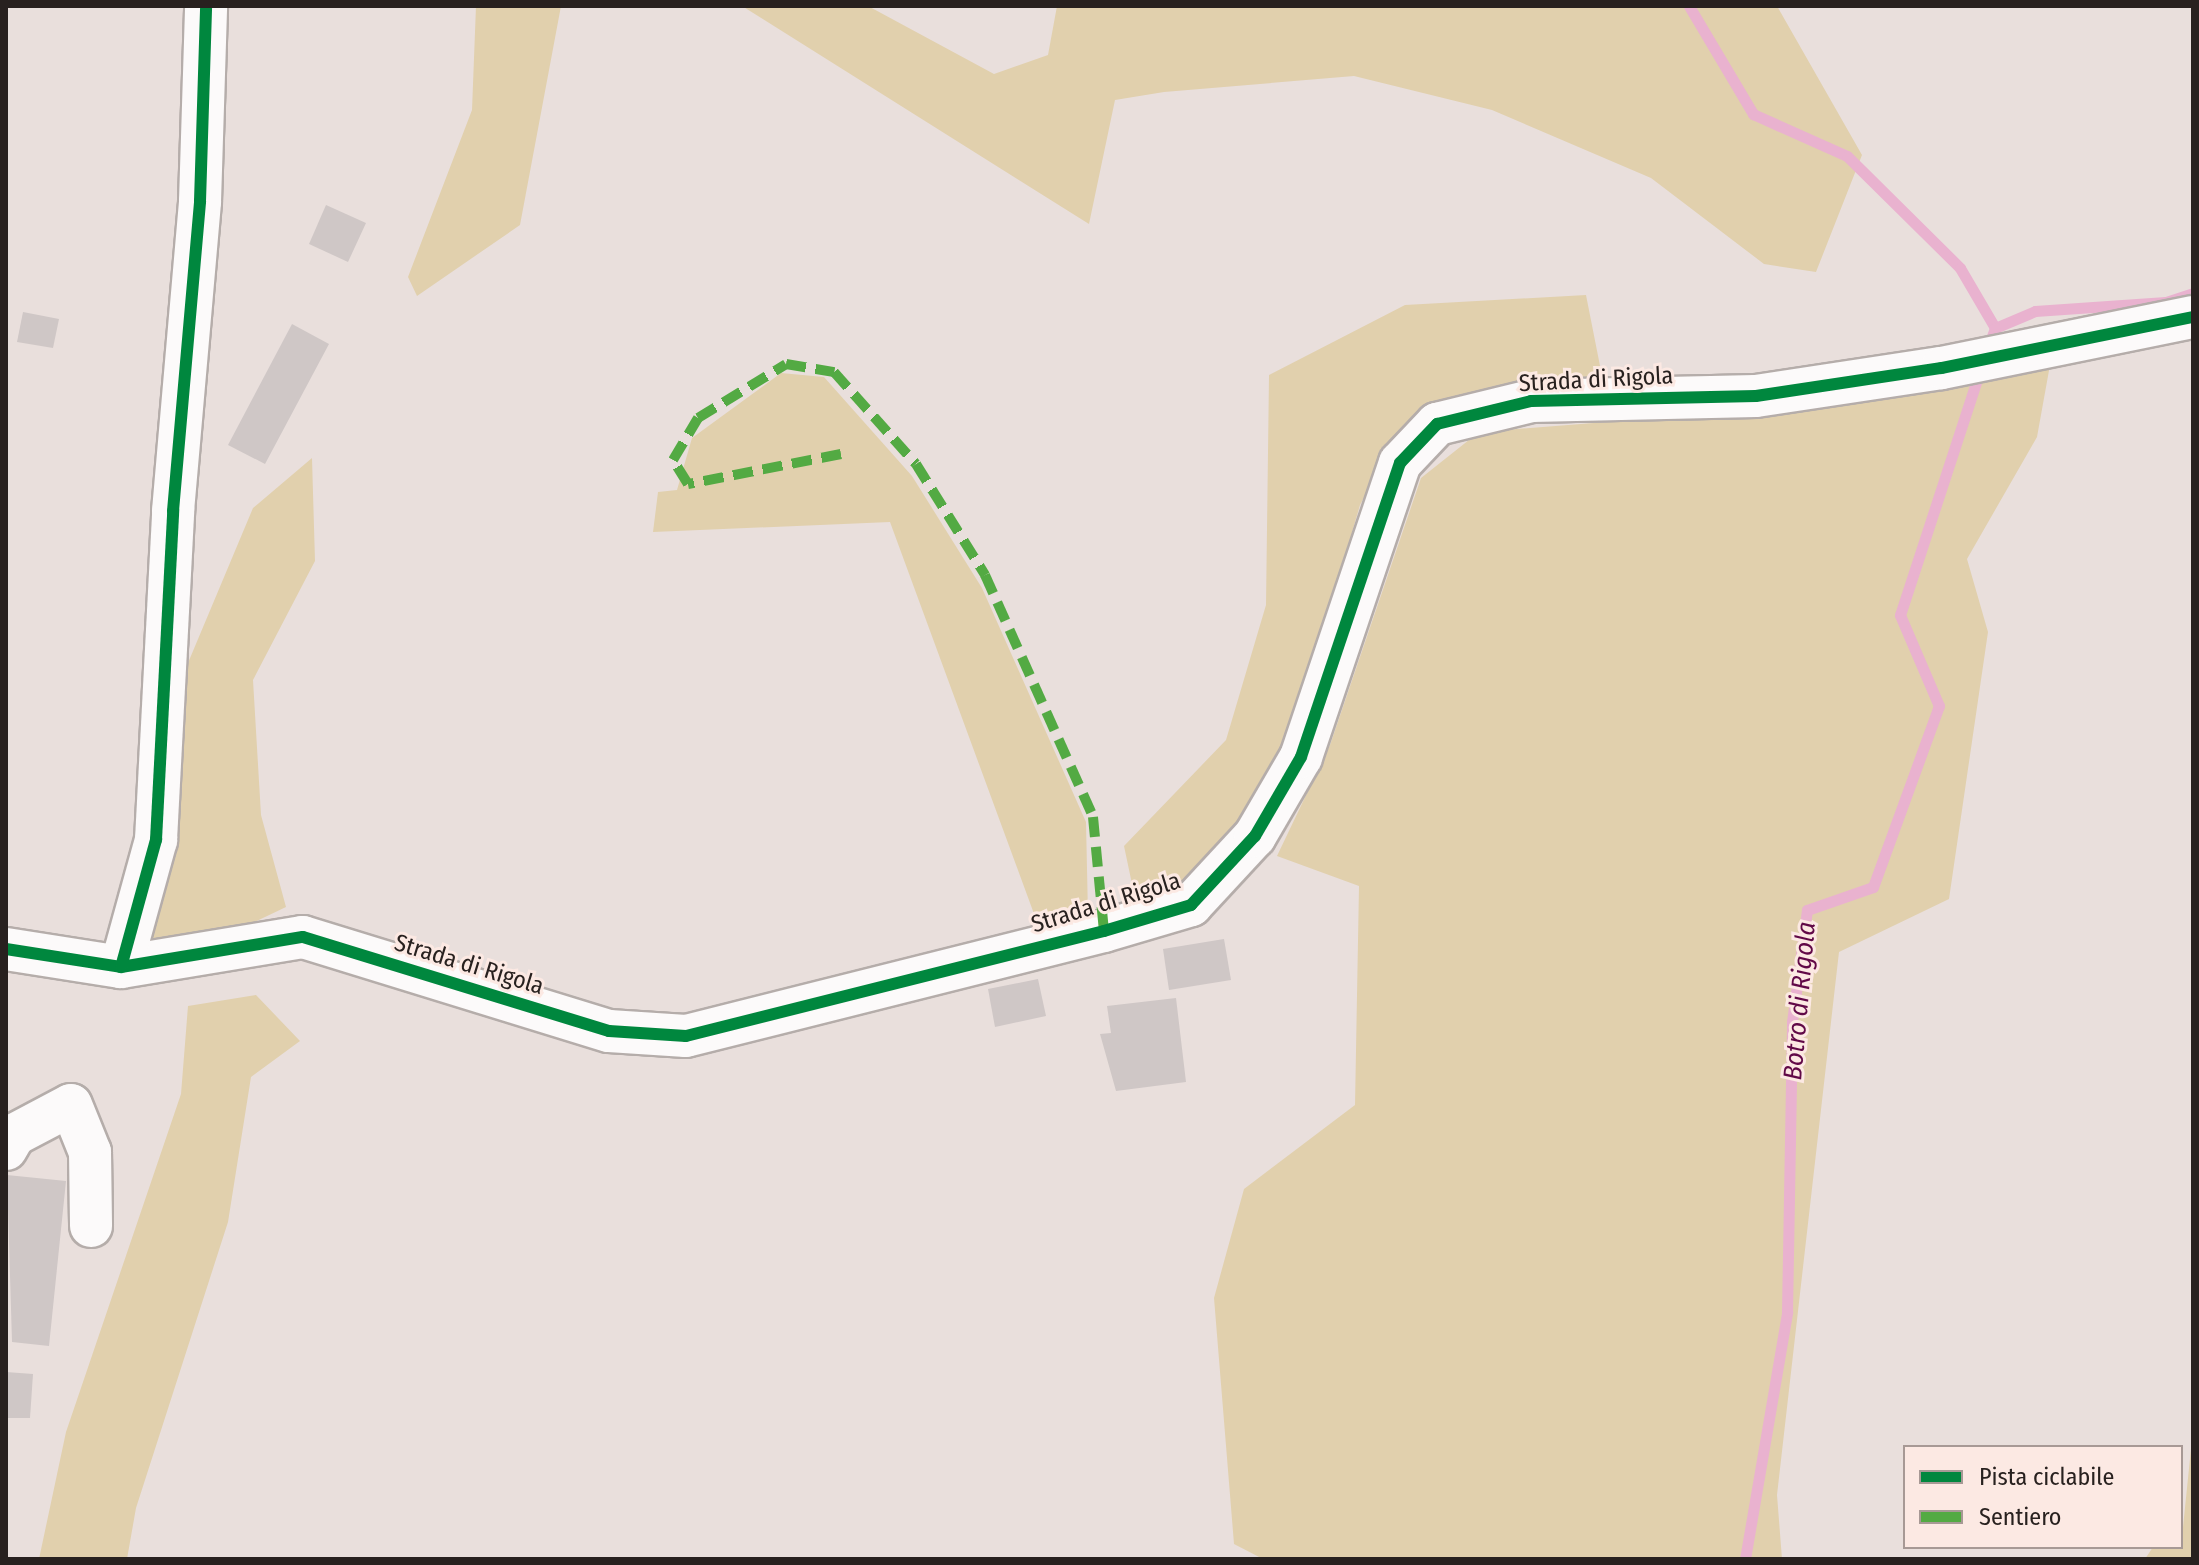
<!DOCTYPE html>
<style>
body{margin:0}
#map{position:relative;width:2199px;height:1565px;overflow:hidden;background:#e9dfdc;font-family:"Fira Sans Condensed",sans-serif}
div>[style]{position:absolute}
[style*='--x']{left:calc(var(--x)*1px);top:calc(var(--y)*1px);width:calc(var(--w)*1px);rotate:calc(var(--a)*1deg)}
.green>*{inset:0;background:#e1d0ad}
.stream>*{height:11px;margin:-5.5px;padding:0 5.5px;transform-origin:5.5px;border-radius:5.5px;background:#e9b2cf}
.building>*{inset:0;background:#cfc7c6}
.roads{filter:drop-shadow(2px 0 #b5adaa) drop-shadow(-2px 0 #b5adaa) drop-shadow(0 2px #b5adaa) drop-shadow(0 -2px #b5adaa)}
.minor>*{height:42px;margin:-21px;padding:0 21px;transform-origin:21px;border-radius:21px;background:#fcfafa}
.quiet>*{height:10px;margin-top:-5px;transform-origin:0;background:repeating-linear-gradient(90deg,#53aa43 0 20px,transparent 0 30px)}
.cycleway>*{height:12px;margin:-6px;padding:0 6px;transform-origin:6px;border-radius:6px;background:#00873e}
span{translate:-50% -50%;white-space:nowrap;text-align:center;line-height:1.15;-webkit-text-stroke:6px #fce9e3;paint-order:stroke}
.street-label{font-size:24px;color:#28211f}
.water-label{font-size:26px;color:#610947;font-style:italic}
.frame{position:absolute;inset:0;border:8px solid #28211f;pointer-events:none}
.legend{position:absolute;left:1903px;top:1445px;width:280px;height:104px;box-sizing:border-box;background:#fce9e3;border:2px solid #a79995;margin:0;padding:10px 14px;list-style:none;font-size:24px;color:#28211f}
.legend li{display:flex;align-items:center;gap:16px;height:40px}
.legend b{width:40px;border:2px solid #a79995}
</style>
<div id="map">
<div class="green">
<i style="clip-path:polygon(476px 6px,561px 6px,520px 225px,417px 296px,408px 277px,472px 110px)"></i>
<i style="clip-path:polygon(742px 6px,868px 6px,994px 74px,1048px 55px,1057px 6px,1777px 6px,1862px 155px,1816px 272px,1764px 264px,1651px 178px,1492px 110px,1354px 76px,1164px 92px,1115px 100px,1089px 224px)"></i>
<i style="clip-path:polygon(1586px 295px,1603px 381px,1465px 400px,1397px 434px,1360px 505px,1282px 774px,1184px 900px,1136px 903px,1124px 846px,1226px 740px,1266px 605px,1269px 375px,1405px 305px)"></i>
<i style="clip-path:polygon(2050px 365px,2037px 437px,1967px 559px,1988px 632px,1949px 899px,1839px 952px,1777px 1495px,1782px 1559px,1263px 1559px,1234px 1544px,1214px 1298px,1244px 1189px,1355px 1105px,1359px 886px,1277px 856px,1330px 745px,1421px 478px,1479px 432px,1848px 403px)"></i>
<i style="clip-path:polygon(781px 373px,824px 377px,912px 476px,982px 588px,1086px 822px,1088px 915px,1037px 922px,890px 522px,653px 532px,658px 492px,677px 490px,692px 438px)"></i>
<i style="clip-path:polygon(312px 458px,315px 561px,253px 680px,261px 815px,286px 907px,210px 943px,142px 948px,180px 682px,253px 508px)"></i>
<i style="clip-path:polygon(256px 995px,300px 1041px,251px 1077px,228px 1222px,136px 1508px,127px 1559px,39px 1559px,66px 1432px,181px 1094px,188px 1006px)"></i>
<i style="clip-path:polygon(2193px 1429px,2193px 1559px,2145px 1559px,2153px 1547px,2181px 1547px)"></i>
</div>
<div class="stream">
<i style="--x:1689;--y:6;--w:126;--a:59.3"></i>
<i style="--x:1753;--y:114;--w:103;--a:24.1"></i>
<i style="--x:1847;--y:156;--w:159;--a:44.7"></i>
<i style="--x:1960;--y:268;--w:69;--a:59.7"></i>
<i style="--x:1995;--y:328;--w:43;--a:-23"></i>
<i style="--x:2035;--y:311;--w:131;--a:-3.9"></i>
<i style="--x:2166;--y:302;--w:28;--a:-18"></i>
<i style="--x:1987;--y:350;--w:23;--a:-70"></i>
<i style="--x:1745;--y:1559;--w:251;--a:-80.3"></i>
<i style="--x:1787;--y:1312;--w:290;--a:-89"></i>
<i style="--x:1792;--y:1022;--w:113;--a:-82.4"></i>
<i style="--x:1807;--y:910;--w:70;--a:-19.2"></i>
<i style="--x:1873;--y:887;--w:193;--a:-70"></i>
<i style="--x:1939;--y:706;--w:99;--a:-113.2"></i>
<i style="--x:1900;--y:615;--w:258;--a:-71.9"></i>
</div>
<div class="building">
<i style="clip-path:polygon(326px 205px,366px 223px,348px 262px,309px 244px)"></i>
<i style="clip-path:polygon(23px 312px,59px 319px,53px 348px,17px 342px)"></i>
<i style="clip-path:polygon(292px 324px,329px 344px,265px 464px,228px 445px)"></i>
<i style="clip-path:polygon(1224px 939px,1231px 980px,1169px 990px,1163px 949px)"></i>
<i style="clip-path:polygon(1038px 979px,1046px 1016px,995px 1027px,988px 989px)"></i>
<i style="clip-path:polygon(1176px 998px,1186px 1082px,1116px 1091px,1100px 1034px,1111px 1033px,1107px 1006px)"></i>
<i style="clip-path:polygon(7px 1175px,66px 1181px,49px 1346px,12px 1342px)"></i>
<i style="clip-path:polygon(6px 1372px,33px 1374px,30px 1418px,6px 1418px)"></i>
</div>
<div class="roads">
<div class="minor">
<i style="--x:6;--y:949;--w:116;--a:8.9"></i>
<i style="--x:121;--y:967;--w:184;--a:-9.4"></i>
<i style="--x:303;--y:937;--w:320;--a:17.1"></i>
<i style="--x:609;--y:1031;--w:77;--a:3.7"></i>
<i style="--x:686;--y:1036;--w:431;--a:-14.1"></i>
<i style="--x:1104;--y:931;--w:91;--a:-16.6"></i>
<i style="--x:1191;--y:905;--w:94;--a:-47.2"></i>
<i style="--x:1255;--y:836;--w:91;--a:-59.8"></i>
<i style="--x:1301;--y:757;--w:310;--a:-71.4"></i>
<i style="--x:1400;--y:463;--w:54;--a:-46.5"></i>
<i style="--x:1437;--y:424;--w:97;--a:-13.7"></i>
<i style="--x:1531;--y:401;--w:225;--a:-1.3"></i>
<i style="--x:1756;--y:396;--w:188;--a:-8.6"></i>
<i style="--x:1942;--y:368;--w:256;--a:-11.5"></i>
<i style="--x:121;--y:967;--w:132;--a:-74.6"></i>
<i style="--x:156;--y:840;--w:329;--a:-87"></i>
<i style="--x:173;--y:511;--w:311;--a:-85"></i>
<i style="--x:200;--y:201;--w:195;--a:-88.2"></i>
<i style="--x:6;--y:1149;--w:16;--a:-60"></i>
<i style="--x:14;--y:1135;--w:64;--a:-27.8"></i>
<i style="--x:71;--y:1105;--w:51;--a:68"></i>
<i style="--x:90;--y:1152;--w:74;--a:89.2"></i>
</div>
</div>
<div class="quiet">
<i style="--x:841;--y:454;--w:156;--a:168.9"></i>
<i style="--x:688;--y:484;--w:28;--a:-122"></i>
<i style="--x:673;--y:460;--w:49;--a:-59.2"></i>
<i style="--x:698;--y:418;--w:103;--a:-31.5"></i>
<i style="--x:786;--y:364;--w:49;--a:9.5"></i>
<i style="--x:834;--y:372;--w:123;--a:48.3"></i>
<i style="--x:916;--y:464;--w:131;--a:58.1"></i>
<i style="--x:985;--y:575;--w:265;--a:65.9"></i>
<i style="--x:1093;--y:817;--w:115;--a:84.5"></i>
</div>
<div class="cycleway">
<i style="--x:6;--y:949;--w:116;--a:8.9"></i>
<i style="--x:121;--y:967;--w:184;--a:-9.4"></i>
<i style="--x:303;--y:937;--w:320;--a:17.1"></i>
<i style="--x:609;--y:1031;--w:77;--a:3.7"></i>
<i style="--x:686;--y:1036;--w:431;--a:-14.1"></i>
<i style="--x:1104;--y:931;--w:91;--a:-16.6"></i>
<i style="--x:1191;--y:905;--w:94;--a:-47.2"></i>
<i style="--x:1255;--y:836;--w:91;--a:-59.8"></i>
<i style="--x:1301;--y:757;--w:310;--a:-71.4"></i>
<i style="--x:1400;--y:463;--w:54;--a:-46.5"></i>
<i style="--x:1437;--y:424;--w:97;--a:-13.7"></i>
<i style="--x:1531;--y:401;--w:225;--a:-1.3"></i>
<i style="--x:1756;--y:396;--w:188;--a:-8.6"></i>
<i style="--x:1942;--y:368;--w:256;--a:-11.5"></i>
<i style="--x:121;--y:967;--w:132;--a:-74.6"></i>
<i style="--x:156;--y:840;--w:329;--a:-87"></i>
<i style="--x:173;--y:511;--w:311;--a:-85"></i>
<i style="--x:200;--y:201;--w:195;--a:-88.2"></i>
</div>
<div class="street-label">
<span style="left:1596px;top:380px;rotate:-3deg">Strada di Rigola</span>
<span style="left:1106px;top:903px;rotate:-17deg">Strada di Rigola</span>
<span style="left:469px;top:965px;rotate:17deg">Strada di Rigola</span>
</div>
<div class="water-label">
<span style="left:1800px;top:1001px;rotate:-85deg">Botro di Rigola</span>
</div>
<div class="frame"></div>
<ul class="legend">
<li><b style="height:10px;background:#00873e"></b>Pista ciclabile</li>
<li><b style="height:10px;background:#53aa43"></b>Sentiero</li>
</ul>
</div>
